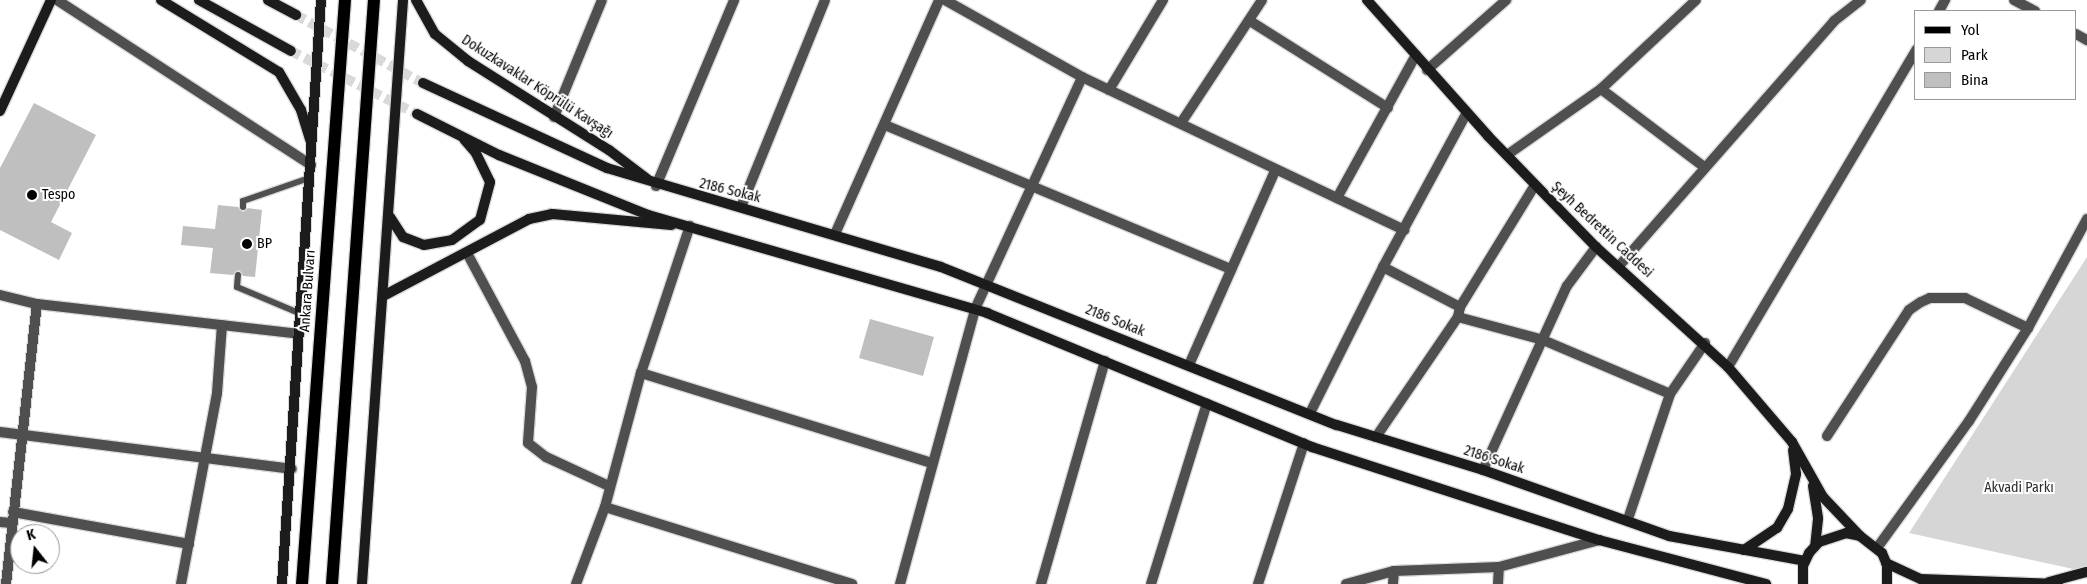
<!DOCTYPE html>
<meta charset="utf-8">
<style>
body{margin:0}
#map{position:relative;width:2087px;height:584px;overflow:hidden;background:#fff;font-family:"Fira Sans Condensed",sans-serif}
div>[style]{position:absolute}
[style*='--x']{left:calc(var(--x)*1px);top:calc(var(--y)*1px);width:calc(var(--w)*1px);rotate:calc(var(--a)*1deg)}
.green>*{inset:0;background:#d6d6d6}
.building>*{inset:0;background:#bfbfbf}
.secondary-tunnel>*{height:10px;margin-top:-5px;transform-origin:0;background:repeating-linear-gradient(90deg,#d9d9d9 0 10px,transparent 0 15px)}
.roads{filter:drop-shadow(1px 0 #dbdbdb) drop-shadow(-1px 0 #dbdbdb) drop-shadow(0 1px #dbdbdb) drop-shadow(0 -1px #dbdbdb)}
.lane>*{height:6px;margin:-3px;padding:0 3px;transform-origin:3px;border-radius:3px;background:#4f4f4f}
.street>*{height:10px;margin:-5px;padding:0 5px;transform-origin:5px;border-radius:5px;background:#4f4f4f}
.secondary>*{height:10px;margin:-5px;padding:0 5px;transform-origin:5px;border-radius:5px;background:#1c1c1c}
.primary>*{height:12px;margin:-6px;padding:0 6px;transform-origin:6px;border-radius:6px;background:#000}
.dots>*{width:14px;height:14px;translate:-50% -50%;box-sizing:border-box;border:2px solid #fff;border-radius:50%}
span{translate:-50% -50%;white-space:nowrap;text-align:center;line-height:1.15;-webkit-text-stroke:4px #fff;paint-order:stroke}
.street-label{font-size:14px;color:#000}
.poi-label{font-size:14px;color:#000}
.left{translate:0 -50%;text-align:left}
.park-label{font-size:14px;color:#2d2d2d}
.legend{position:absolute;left:1914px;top:10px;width:162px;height:90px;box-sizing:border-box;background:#fff;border:1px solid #999;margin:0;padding:6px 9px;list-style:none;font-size:15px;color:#000}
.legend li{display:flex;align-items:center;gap:10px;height:25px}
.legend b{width:25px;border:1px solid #999}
.north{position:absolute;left:10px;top:524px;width:50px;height:50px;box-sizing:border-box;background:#fff;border:1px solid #999;border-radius:50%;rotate:344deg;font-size:14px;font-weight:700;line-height:20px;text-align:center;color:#000}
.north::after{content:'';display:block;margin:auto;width:18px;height:22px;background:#000;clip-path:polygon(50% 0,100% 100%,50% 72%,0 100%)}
</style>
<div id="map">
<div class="green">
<i style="clip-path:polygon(2087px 257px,2087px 572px,1909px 533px)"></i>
</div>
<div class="building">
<i style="clip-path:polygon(34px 103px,96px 135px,51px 222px,72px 233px,59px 260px,0 230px,0 168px)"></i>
<i style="clip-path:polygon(218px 205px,238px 207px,243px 212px,248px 208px,262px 210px,255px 277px,243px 276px,239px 270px,233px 275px,210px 273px,213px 248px,181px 245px,183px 226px,215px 229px)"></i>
<i style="clip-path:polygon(870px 319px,934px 337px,923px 376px,859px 358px)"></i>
</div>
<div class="secondary-tunnel">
<i style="--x:296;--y:15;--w:144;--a:28.2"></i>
<i style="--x:291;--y:51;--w:141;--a:26.6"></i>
</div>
<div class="roads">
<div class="lane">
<i style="--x:243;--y:207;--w:6;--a:-90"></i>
<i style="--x:243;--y:201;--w:70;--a:-19.2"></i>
<i style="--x:238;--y:275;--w:12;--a:95"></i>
<i style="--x:237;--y:287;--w:69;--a:22.9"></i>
</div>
<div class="street">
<i style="--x:57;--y:0;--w:303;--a:33"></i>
<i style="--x:945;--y:0;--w:157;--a:29.3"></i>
<i style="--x:1082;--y:77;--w:357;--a:25.4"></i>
<i style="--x:2014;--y:0;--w:24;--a:28"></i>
<i style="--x:1939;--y:11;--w:13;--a:-61"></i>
<i style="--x:1250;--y:21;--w:163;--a:32.2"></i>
<i style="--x:2076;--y:34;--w:13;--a:29"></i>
<i style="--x:1427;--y:70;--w:106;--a:-41.5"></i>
<i style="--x:1601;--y:89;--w:129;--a:37.1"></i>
<i style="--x:1109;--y:90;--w:105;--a:-59"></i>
<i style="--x:554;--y:117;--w:126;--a:-67.7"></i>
<i style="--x:1181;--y:123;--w:147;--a:-56.6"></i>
<i style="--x:885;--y:125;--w:375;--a:22.6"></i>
<i style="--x:1507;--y:155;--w:115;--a:-35.1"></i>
<i style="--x:1601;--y:89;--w:130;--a:-43.1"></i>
<i style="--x:656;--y:186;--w:202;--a:-67.2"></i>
<i style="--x:1337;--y:198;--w:163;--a:-61.1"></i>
<i style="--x:741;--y:207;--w:223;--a:-67.9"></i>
<i style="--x:835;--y:234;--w:256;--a:-66"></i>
<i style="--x:467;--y:253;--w:123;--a:61.8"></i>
<i style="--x:525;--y:361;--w:27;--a:75"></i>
<i style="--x:532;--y:387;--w:56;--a:94.1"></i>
<i style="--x:528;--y:443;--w:23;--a:38"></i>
<i style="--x:546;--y:457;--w:69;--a:24.7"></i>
<i style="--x:1619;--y:266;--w:326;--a:-48.7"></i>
<i style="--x:1834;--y:21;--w:34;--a:-38"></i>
<i style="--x:1383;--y:267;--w:87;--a:27.5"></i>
<i style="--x:0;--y:295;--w:38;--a:14"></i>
<i style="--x:37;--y:304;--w:264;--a:6.5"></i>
<i style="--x:1458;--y:317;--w:88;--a:15.1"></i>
<i style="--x:1543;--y:340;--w:138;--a:23"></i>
<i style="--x:1189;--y:365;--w:212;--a:-66.1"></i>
<i style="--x:1728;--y:367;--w:369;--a:-59.3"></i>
<i style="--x:641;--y:373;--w:304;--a:17.2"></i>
<i style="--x:1310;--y:413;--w:163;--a:-63.4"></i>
<i style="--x:1383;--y:267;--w:176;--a:-61.5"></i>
<i style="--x:0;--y:432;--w:294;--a:7.2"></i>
<i style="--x:1827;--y:436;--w:150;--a:-56.9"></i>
<i style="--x:1909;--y:310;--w:14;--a:-34"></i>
<i style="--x:1921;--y:302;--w:10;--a:-24"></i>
<i style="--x:1930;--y:298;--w:35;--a:0"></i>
<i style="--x:1965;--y:298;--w:70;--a:25.5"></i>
<i style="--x:1376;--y:437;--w:145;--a:-55.7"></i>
<i style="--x:1458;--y:317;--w:10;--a:-79"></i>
<i style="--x:1460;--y:307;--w:143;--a:-58.4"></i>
<i style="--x:1483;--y:470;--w:202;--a:-65.5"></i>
<i style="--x:1567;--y:286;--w:49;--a:-53.4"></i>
<i style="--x:605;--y:507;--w:259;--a:17.3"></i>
<i style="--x:13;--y:512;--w:179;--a:10.3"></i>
<i style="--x:1628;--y:519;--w:132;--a:-71.4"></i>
<i style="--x:1670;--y:394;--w:62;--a:-55.5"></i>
<i style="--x:0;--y:522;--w:11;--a:5"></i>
<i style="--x:1877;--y:548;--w:157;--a:-54.1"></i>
<i style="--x:1969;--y:421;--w:110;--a:-57.6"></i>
<i style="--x:2028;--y:328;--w:124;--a:-61.6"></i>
<i style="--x:6;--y:584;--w:282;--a:-83.7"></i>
<i style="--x:181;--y:584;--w:194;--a:-79.3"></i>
<i style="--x:217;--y:393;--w:68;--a:-85.8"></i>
<i style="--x:576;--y:584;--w:82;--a:-69.4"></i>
<i style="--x:605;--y:507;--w:139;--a:-75"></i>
<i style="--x:641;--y:373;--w:155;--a:-71.6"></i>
<i style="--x:900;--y:584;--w:285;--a:-74.7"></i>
<i style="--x:975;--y:309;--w:255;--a:-65.2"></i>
<i style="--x:1041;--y:584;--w:232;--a:-74"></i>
<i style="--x:1151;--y:584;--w:189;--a:-72.8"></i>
<i style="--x:1258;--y:584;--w:148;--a:-71.9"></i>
<i style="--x:1346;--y:584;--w:50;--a:-15.2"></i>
<i style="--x:1394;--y:571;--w:105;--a:-2.2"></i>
<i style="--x:1499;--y:567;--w:104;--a:-15.1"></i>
<i style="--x:1393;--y:584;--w:13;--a:-86"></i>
<i style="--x:1498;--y:584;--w:17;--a:-87"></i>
</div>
<div class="secondary">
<i style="--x:161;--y:0;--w:138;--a:31.4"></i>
<i style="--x:279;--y:72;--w:44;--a:59.9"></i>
<i style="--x:301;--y:110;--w:31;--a:73"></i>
<i style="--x:199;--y:0;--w:105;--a:29"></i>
<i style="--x:268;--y:0;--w:32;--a:28"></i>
<i style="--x:416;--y:0;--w:39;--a:61"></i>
<i style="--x:435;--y:34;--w:43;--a:39.3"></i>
<i style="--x:468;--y:61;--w:167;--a:32.3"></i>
<i style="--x:609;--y:150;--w:48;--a:37.3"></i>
<i style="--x:1367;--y:0;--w:182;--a:48.3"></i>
<i style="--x:1488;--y:136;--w:155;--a:45.8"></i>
<i style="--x:1596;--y:247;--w:178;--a:42.3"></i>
<i style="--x:1728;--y:367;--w:99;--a:49.5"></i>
<i style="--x:1792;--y:442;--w:63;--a:60.6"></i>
<i style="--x:1823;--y:497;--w:54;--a:46.5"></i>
<i style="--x:423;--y:83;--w:203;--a:24.8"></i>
<i style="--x:607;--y:168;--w:348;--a:16.5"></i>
<i style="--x:941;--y:267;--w:426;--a:21.8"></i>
<i style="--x:1337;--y:425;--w:153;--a:17.1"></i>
<i style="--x:1483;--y:470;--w:197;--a:19.5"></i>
<i style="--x:1669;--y:536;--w:138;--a:10.4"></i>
<i style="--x:0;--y:111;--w:122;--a:-65.3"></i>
<i style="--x:417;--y:114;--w:92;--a:26.6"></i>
<i style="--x:499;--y:155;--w:161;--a:21.9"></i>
<i style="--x:648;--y:215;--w:353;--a:16.1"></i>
<i style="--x:987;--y:313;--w:352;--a:22.4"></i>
<i style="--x:1312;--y:447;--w:302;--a:18"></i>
<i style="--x:1599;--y:540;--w:173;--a:14.8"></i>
<i style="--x:390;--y:217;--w:24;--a:57"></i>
<i style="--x:403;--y:237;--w:22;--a:21"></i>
<i style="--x:424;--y:245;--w:28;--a:-10"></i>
<i style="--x:452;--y:240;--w:34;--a:-36"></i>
<i style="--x:480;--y:220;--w:39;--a:-75"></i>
<i style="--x:490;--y:182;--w:32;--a:-116"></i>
<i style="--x:476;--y:153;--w:18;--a:-131"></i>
<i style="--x:385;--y:295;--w:163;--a:-27.8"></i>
<i style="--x:529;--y:219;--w:24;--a:-12"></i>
<i style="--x:552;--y:214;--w:120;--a:5.3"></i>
<i style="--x:1813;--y:486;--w:33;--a:81"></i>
<i style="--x:1818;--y:519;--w:27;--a:96"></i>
<i style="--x:1744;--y:550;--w:40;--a:-34"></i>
<i style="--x:1777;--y:528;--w:22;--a:-60"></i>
<i style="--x:1788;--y:509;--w:36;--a:-77"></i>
<i style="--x:1796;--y:474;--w:24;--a:-97"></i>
<i style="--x:1886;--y:563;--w:38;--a:25"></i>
<i style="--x:1921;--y:579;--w:137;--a:2.1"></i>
<i style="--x:2049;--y:582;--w:39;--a:-15"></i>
<i style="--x:282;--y:584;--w:585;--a:-86.18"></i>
<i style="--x:362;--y:584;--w:585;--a:-85.98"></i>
<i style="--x:1803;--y:584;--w:18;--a:-90"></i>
<i style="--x:1803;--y:566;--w:14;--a:-65"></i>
<i style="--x:1809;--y:553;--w:15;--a:-48"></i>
<i style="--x:1819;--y:542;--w:28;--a:-18"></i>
<i style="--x:1846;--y:533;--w:14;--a:12"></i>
<i style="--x:1860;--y:536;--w:28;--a:38"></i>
<i style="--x:1882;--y:553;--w:13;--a:67"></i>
<i style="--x:1887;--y:565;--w:19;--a:90"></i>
</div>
<div class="primary">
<i style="--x:302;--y:584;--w:586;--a:-85.79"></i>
<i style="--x:332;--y:584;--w:586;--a:-85.89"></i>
</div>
</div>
<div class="dots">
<i style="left:32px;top:195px;background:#000"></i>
<i style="left:247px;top:244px;background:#000"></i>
</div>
<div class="street-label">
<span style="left:537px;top:87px;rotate:33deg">Dokuzkavaklar Köprülü Kavşağı</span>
<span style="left:730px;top:191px;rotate:14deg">2186 Sokak</span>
<span style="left:1602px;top:230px;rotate:43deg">Şeyh Bedrettin Caddesi</span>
<span style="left:308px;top:291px;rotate:-86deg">Ankara Bulvarı</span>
<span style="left:1115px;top:321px;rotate:22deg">2186 Sokak</span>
<span style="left:1494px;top:460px;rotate:18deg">2186 Sokak</span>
</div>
<div class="poi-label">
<span class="left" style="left:42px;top:195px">Tespo</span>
<span class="left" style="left:257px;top:244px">BP</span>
</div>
<div class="park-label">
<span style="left:2019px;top:488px">Akvadi Parkı</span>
</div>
<ul class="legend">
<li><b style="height:6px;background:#000"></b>Yol</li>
<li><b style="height:14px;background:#d6d6d6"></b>Park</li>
<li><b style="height:14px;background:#bfbfbf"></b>Bina</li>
</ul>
<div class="north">K</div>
</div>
